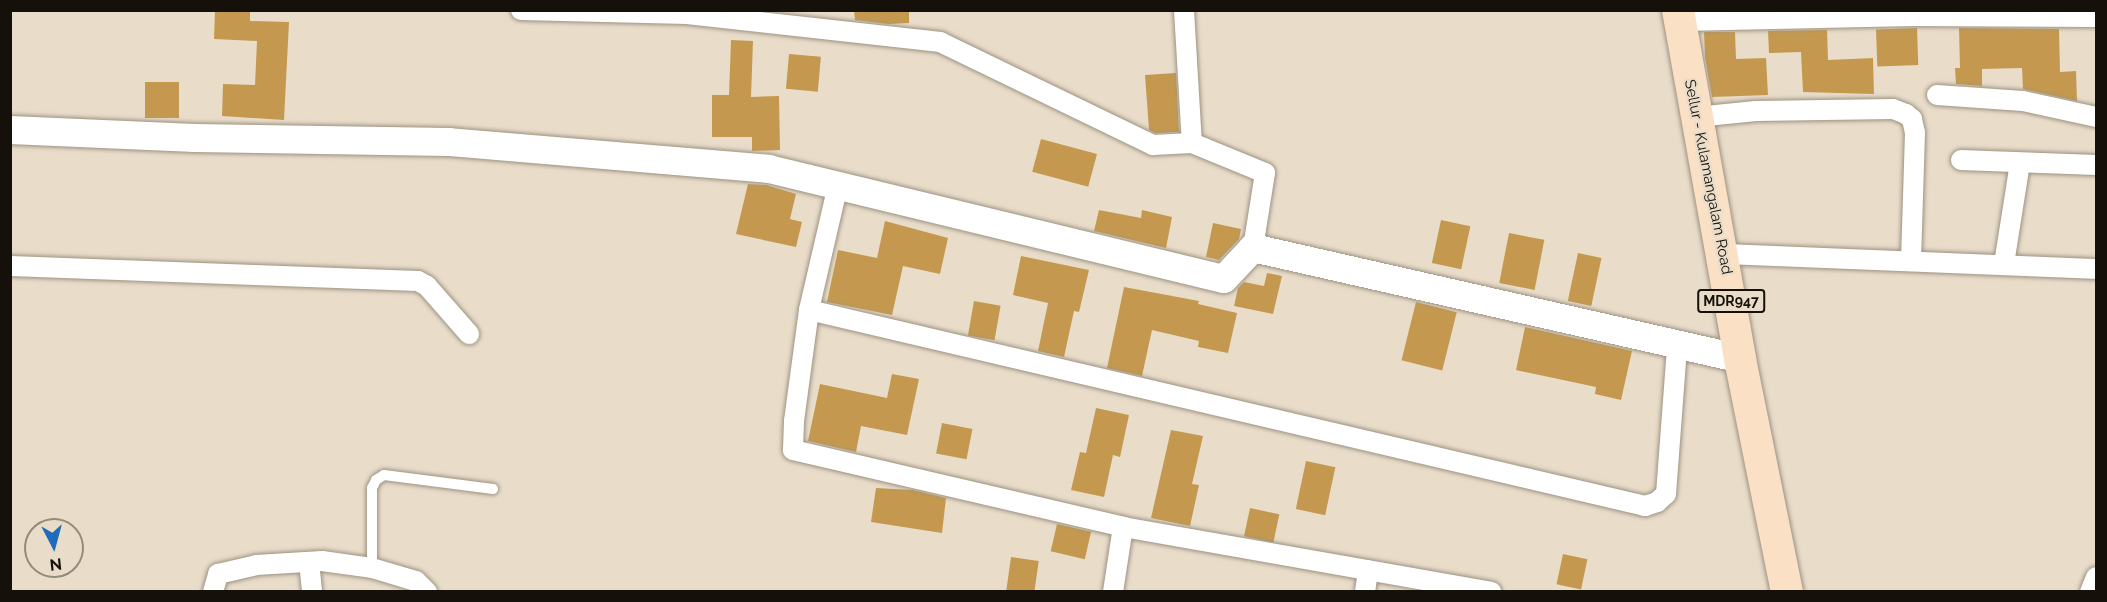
<!DOCTYPE html>
<style>
body{margin:0}
#map{position:relative;width:2107px;height:602px;overflow:hidden;background:#e9ddca;font-family:Raleway,sans-serif}
div>[style]{position:absolute}
[style*='--x']{left:calc(var(--x)*1px);top:calc(var(--y)*1px);width:calc(var(--w)*1px);rotate:calc(var(--a)*1deg)}
.building>*{inset:0;background:#c4994f;transform-origin:0 0}
.roads{filter:drop-shadow(0 0 2px #9d9281) drop-shadow(0 0 2px #9d9281)}
.lane>*{height:10px;margin:-5px;padding:0 5px;transform-origin:5px;border-radius:5px;background:#fff}
.street>*{height:20px;margin:-10px;padding:0 10px;transform-origin:10px;border-radius:10px;background:#fff}
.secondary>*{height:28px;margin:-14px;padding:0 14px;transform-origin:14px;border-radius:14px;background:#fff}
.primary>*{height:32px;margin:-16px;padding:0 16px;transform-origin:16px;border-radius:16px;background:#fae0c4}
span{translate:-50% -50%;white-space:nowrap;text-align:center;line-height:1.15;-webkit-text-stroke:4.5px #e9ddca;paint-order:stroke}
.shield-label span{padding:2px 4px;background:#e9ddca;border:2px solid;border-radius:4px;-webkit-text-stroke-width:0}
.shield-label{font-size:14px;color:#15110a;font-weight:700}
.street-label{font-size:15px;color:#15110a}
.frame{position:absolute;inset:0;border:12px solid #15110a;pointer-events:none}
.north{position:absolute;left:24px;top:518px;width:60px;height:60px;box-sizing:border-box;background:#e9ddca;border:2px solid #948b7d;border-radius:50%;rotate:174deg;font-size:16px;font-weight:700;line-height:24px;text-align:center;color:#15110a}
.north::after{content:'';display:block;margin:auto;width:21px;height:27px;background:#206cbb;clip-path:polygon(50% 0,100% 100%,50% 72%,0 100%)}
</style>
<div id="map">
<div class="building">
<div style="clip-path:polygon(215px 10px,250px 10px,250px 21px,289px 22px,284px 120px,222px 116px,223px 84px,255px 85px,257px 41px,214px 39px)"></div>
<div style="clip-path:polygon(854px 10px,909px 10px,909px 23px,888px 24px,855px 20px)"></div>
<div style="left:1917px;top:28px;width:37px;height:41px;rotate:88deg"></div>
<div style="clip-path:polygon(1959px 28px,2059px 29px,2060px 72px,2076px 71px,2077px 101px,2023px 89px,2022px 68px,1982px 69px,1982px 86px,1956px 84px,1955px 68px,1960px 68px)"></div>
<div style="clip-path:polygon(1827px 30px,1828px 60px,1873px 58px,1874px 94px,1803px 92px,1801px 52px,1769px 53px,1768px 31px)"></div>
<div style="clip-path:polygon(1704px 32px,1735px 32px,1736px 59px,1766px 58px,1768px 95px,1712px 97px,1705px 57px)"></div>
<div style="clip-path:polygon(731px 40px,753px 41px,751px 97px,779px 96px,780px 150px,752px 151px,752px 137px,712px 137px,712px 95px,729px 95px)"></div>
<div style="left:789px;top:54px;width:32px;height:35px;rotate:5deg"></div>
<div style="clip-path:polygon(1176px 73px,1179px 132px,1155px 133px,1149px 130px,1145px 75px)"></div>
<div style="left:179px;top:82px;width:36px;height:34px;rotate:90deg"></div>
<div style="left:1041px;top:139px;width:58px;height:34px;rotate:15deg"></div>
<div style="clip-path:polygon(748px 184px,766px 185px,796px 194px,790px 219px,802px 222px,796px 247px,736px 234px)"></div>
<div style="clip-path:polygon(1099px 210px,1141px 218px,1142px 210px,1172px 217px,1166px 248px,1094px 231px)"></div>
<div style="left:1441px;top:220px;width:30px;height:44px;rotate:12deg"></div>
<div style="clip-path:polygon(885px 221px,948px 238px,940px 274px,903px 266px,892px 315px,827px 302px,838px 250px,877px 258px)"></div>
<div style="clip-path:polygon(1213px 223px,1241px 229px,1239px 239px,1219px 260px,1206px 257px)"></div>
<div style="left:1509px;top:233px;width:36px;height:51px;rotate:11deg"></div>
<div style="left:1578px;top:253px;width:24px;height:49px;rotate:12deg"></div>
<div style="clip-path:polygon(1021px 256px,1089px 270px,1079px 312px,1074px 311px,1064px 357px,1038px 351px,1048px 303px,1013px 295px)"></div>
<div style="clip-path:polygon(1267px 273px,1282px 276px,1273px 314px,1234px 306px,1238px 288px,1244px 282px,1264px 286px)"></div>
<div style="clip-path:polygon(1124px 287px,1199px 301px,1198px 304px,1237px 313px,1228px 353px,1198px 347px,1199px 341px,1152px 330px,1142px 376px,1107px 368px)"></div>
<div style="left:974px;top:301px;width:27px;height:35px;rotate:10deg"></div>
<div style="left:1416px;top:302px;width:42px;height:60px;rotate:14deg"></div>
<div style="clip-path:polygon(1525px 327px,1632px 351px,1621px 400px,1595px 394px,1596px 387px,1516px 370px)"></div>
<div style="clip-path:polygon(892px 374px,919px 379px,907px 435px,861px 426px,856px 452px,808px 441px,820px 384px,887px 398px)"></div>
<div style="clip-path:polygon(1096px 408px,1129px 415px,1120px 457px,1113px 455px,1104px 497px,1071px 490px,1080px 452px,1086px 453px)"></div>
<div style="left:942px;top:423px;width:31px;height:31px;rotate:11deg"></div>
<div style="clip-path:polygon(1171px 430px,1203px 436px,1192px 484px,1199px 485px,1190px 526px,1151px 518px)"></div>
<div style="left:1306px;top:461px;width:30px;height:49px;rotate:12deg"></div>
<div style="clip-path:polygon(876px 488px,913px 490px,946px 498px,942px 533px,871px 522px)"></div>
<div style="left:1250px;top:508px;width:30px;height:29px;rotate:12deg"></div>
<div style="left:1057px;top:524px;width:35px;height:28px;rotate:13deg"></div>
<div style="left:1563px;top:554px;width:25px;height:31px;rotate:12deg"></div>
<div style="left:1011px;top:557px;width:28px;height:34px;rotate:8deg"></div>
</div>
<div class="roads">
<div class="lane">
<div style="--x:372;--y:568;--w:80;--a:-90"></div>
<div style="--x:372;--y:488;--w:9;--a:-63"></div>
<div style="--x:376;--y:480;--w:9;--a:-32"></div>
<div style="--x:384;--y:475;--w:110;--a:7.3"></div>
</div>
<div class="street">
<div style="--x:521;--y:10;--w:166;--a:1.4"></div>
<div style="--x:687;--y:14;--w:255;--a:6.3"></div>
<div style="--x:940;--y:42;--w:237;--a:25.8"></div>
<div style="--x:1153;--y:145;--w:39;--a:-3"></div>
<div style="--x:1184;--y:10;--w:133;--a:86.6"></div>
<div style="--x:1192;--y:143;--w:79;--a:22.3"></div>
<div style="--x:1265;--y:173;--w:76;--a:99.1"></div>
<div style="--x:1680;--y:21;--w:233;--a:-1.2"></div>
<div style="--x:1913;--y:16;--w:183;--a:0.3"></div>
<div style="--x:1937;--y:95;--w:86;--a:4"></div>
<div style="--x:2023;--y:101;--w:75;--a:12.4"></div>
<div style="--x:1696;--y:117;--w:60;--a:-5.7"></div>
<div style="--x:1756;--y:111;--w:137;--a:-0.8"></div>
<div style="--x:1893;--y:109;--w:14;--a:21"></div>
<div style="--x:1906;--y:114;--w:8;--a:40"></div>
<div style="--x:1912;--y:119;--w:14;--a:78"></div>
<div style="--x:1915;--y:133;--w:127;--a:91.8"></div>
<div style="--x:1961;--y:160;--w:135;--a:2.1"></div>
<div style="--x:838;--y:185;--w:128;--a:103.1"></div>
<div style="--x:809;--y:310;--w:112;--a:97.7"></div>
<div style="--x:794;--y:421;--w:29;--a:92"></div>
<div style="--x:793;--y:450;--w:339;--a:13.1"></div>
<div style="--x:1123;--y:527;--w:374;--a:10"></div>
<div style="--x:1723;--y:254;--w:373;--a:2.3"></div>
<div style="--x:2004;--y:264;--w:102;--a:-81"></div>
<div style="--x:10;--y:266;--w:408;--a:2.1"></div>
<div style="--x:418;--y:281;--w:10;--a:29"></div>
<div style="--x:427;--y:286;--w:64;--a:48.8"></div>
<div style="--x:809;--y:310;--w:859;--a:13.19"></div>
<div style="--x:1645;--y:506;--w:13;--a:-18"></div>
<div style="--x:1657;--y:502;--w:12;--a:-42"></div>
<div style="--x:1666;--y:494;--w:148;--a:-85.7"></div>
<div style="--x:309;--y:562;--w:30;--a:84"></div>
<div style="--x:213;--y:592;--w:19;--a:-74"></div>
<div style="--x:218;--y:574;--w:39;--a:-13"></div>
<div style="--x:256;--y:565;--w:66;--a:-3.5"></div>
<div style="--x:322;--y:561;--w:50;--a:8"></div>
<div style="--x:372;--y:568;--w:46;--a:16.5"></div>
<div style="--x:416;--y:581;--w:16;--a:45"></div>
<div style="--x:1113;--y:592;--w:66;--a:-81.3"></div>
<div style="--x:1365;--y:592;--w:22;--a:-82"></div>
<div style="--x:2090;--y:592;--w:16;--a:-68"></div>
</div>
<div class="secondary">
<div style="--x:10;--y:130;--w:185;--a:2.5"></div>
<div style="--x:195;--y:138;--w:254;--a:0.9"></div>
<div style="--x:449;--y:142;--w:321;--a:4.8"></div>
<div style="--x:769;--y:169;--w:468;--a:13.6"></div>
<div style="--x:1224;--y:279;--w:42;--a:-46.9"></div>
<div style="--x:1253;--y:248;--w:499;--a:12.8"></div>
</div>
<div class="primary">
<div style="--x:1678;--y:10;--w:354;--a:79.9"></div>
<div style="--x:1740;--y:359;--w:238;--a:78.6"></div>
</div>
</div>
<div class="shield-label">
<span style="left:1731px;top:301px">MDR947</span>
</div>
<div class="street-label">
<span style="left:1708px;top:177px;rotate:79deg">Sellur - Kulamangalam Road</span>
</div>
<div class="frame"></div>
<div class="north">N</div>
</div>
